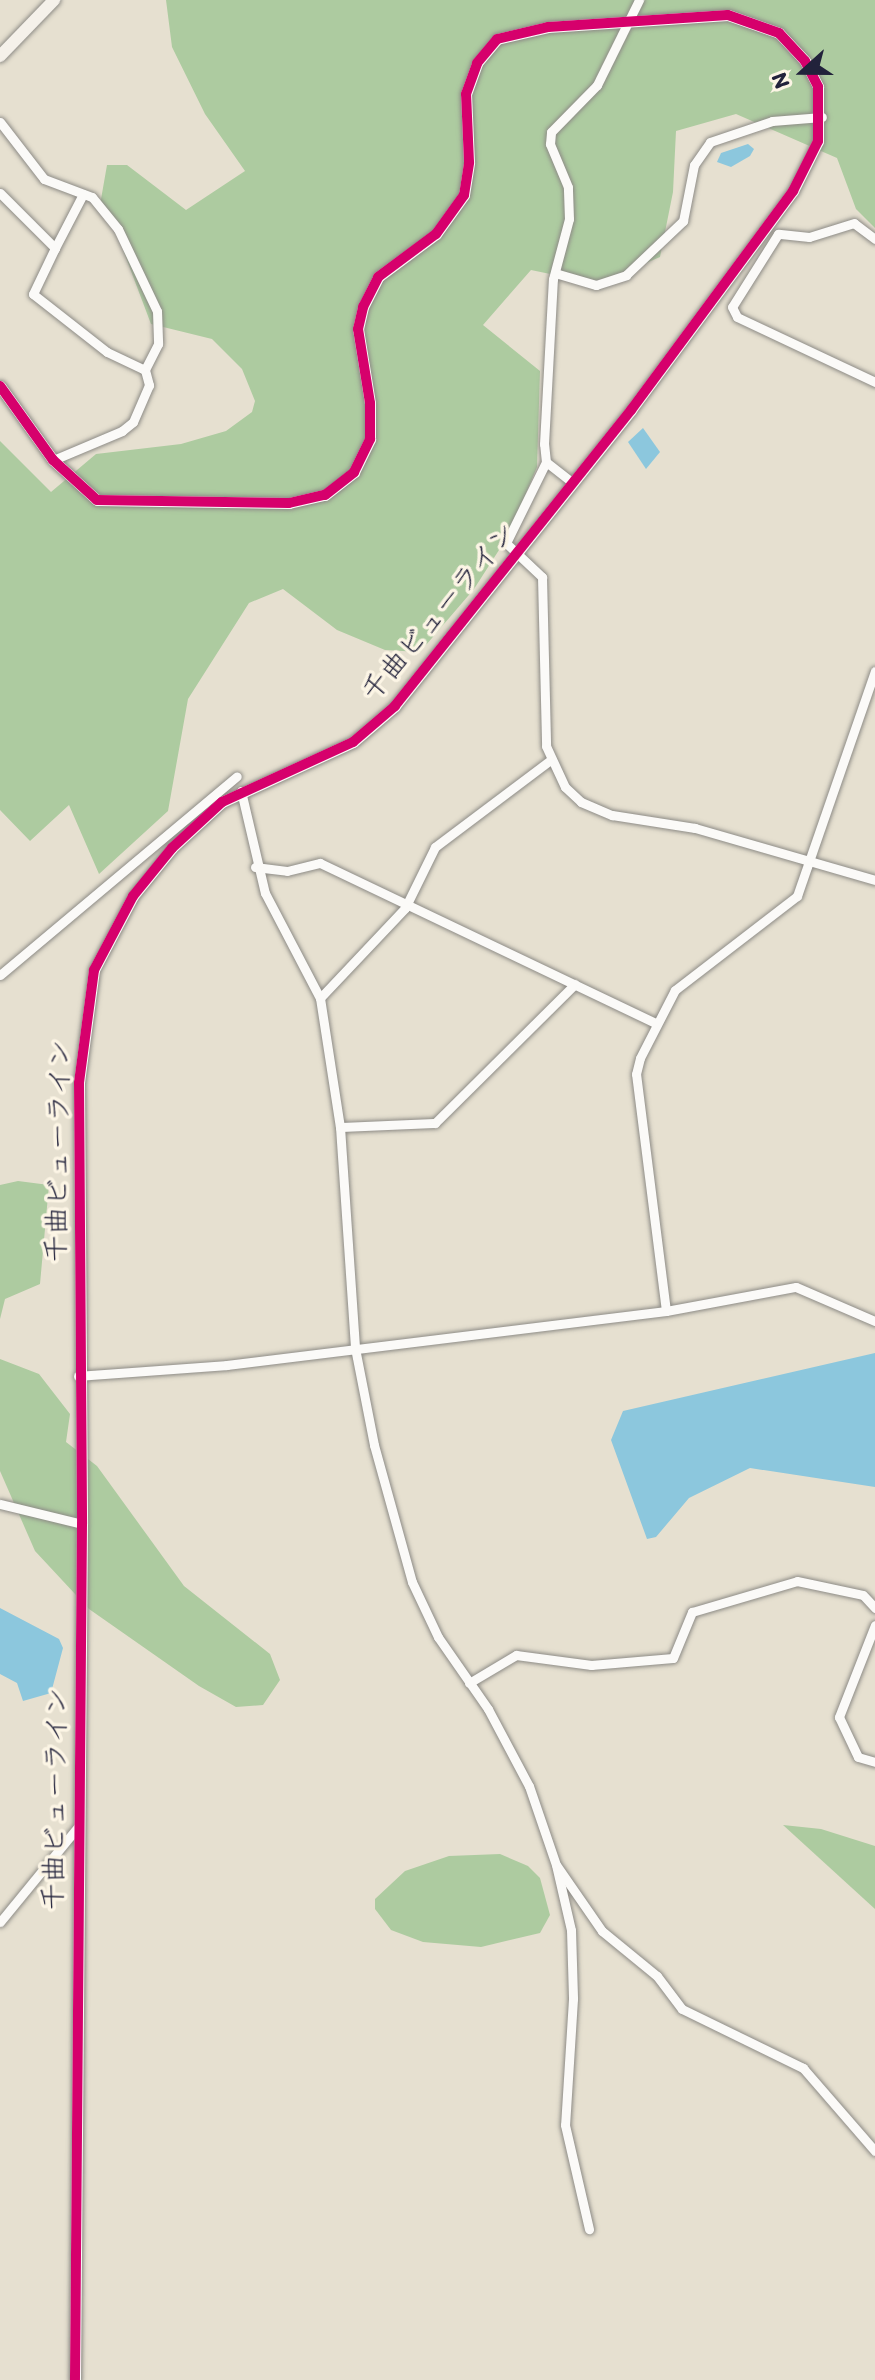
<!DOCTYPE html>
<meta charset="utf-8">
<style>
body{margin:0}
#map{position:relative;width:875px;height:2380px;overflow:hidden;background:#e6e0d0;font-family:Itim,"Klee One",sans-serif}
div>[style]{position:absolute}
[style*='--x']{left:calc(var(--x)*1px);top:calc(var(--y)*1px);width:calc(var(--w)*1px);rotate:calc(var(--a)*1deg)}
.forest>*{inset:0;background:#adcba0}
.water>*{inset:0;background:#8cc7dd}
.roads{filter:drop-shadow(0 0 2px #8d8b86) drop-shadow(0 0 2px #8d8b86)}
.minor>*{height:9px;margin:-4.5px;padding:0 4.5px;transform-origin:4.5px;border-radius:4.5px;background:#fbfaf8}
.tertiary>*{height:11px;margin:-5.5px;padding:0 5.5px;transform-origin:5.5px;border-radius:5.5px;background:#fbfaf8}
.secondary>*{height:12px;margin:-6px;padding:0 6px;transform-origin:6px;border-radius:6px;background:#f5f1ea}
.cycleway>*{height:10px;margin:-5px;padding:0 5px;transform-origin:5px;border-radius:5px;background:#d6006c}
span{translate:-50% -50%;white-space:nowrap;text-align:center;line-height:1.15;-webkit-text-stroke:7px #fcf5e5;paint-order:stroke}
.street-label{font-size:28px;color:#22223b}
.north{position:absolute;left:763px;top:32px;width:80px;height:80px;-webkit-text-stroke:6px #fcf5e5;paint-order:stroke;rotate:249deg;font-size:22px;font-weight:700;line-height:32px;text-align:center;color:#22223b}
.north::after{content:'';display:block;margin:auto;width:28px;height:36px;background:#22223b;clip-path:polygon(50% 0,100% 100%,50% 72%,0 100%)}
</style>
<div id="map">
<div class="forest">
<div style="clip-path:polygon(166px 0,875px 0,875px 228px,856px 209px,837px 158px,736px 114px,676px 131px,673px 192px,660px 257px,598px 284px,531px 270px,483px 325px,540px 371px,537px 467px,508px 536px,474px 589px,420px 652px,385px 650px,337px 630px,283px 589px,249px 603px,188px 699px,168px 811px,99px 874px,69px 805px,30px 841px,0 810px,0 441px,51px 492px,96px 454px,181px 444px,226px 431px,252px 412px,255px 401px,242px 369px,212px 339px,151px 324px,111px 218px,100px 205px,107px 165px,127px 165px,186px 210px,245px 171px,205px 114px,172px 47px)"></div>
<div style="clip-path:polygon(18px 1181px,49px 1185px,40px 1284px,5px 1299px,0 1319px,0 1185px)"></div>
<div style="clip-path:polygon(0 1359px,39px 1374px,70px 1414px,66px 1442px,97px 1466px,184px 1586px,270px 1654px,280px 1680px,263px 1705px,236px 1707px,199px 1686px,89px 1609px,35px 1551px,0 1471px)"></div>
<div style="clip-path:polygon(783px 1825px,821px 1829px,875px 1846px,875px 1909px)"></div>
<div style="clip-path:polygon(500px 1854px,528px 1866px,540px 1878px,550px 1915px,540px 1933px,481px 1947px,423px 1942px,391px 1930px,375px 1909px,375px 1899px,405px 1871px,449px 1856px)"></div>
</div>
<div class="water">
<div style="clip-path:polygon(748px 144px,754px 149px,750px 156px,731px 167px,717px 162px,721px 153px)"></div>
<div style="clip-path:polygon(643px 428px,660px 452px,646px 469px,628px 442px)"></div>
<div style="clip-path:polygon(875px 1353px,875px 1487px,750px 1468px,689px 1498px,656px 1537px,647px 1539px,611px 1440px,623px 1411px)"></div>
<div style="clip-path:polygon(0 1608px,59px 1639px,63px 1648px,51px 1693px,23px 1701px,17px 1683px,0 1674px)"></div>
</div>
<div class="roads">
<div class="minor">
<div style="--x:0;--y:122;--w:72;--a:52.3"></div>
<div style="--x:44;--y:179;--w:51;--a:20.6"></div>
<div style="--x:92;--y:197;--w:41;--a:50.9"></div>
<div style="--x:118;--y:229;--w:91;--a:64.6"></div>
<div style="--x:157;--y:311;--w:33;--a:88"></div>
<div style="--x:158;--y:344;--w:29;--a:117"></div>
<div style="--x:0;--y:193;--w:78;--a:45"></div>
<div style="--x:55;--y:248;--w:51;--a:115.6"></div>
<div style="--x:33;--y:294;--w:94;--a:38.1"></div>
<div style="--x:107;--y:352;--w:42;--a:25.3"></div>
<div style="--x:145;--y:370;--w:16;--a:75"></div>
<div style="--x:149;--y:385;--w:40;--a:113.4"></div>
<div style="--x:133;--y:422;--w:14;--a:141"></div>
<div style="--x:122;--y:431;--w:75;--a:157.2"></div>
<div style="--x:875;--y:239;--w:26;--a:-143"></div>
<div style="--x:854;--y:223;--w:47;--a:162.7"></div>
<div style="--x:809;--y:237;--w:31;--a:-174"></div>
<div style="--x:778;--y:234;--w:86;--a:122.2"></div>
<div style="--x:732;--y:307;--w:11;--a:63"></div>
<div style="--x:737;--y:317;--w:153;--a:25.2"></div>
<div style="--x:54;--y:250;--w:63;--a:-62.6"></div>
<div style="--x:555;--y:273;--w:43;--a:16.3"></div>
<div style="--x:596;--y:285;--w:32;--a:-18"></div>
<div style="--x:626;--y:275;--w:79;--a:-43.5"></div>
<div style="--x:683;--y:221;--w:57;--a:-78.9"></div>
<div style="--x:694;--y:165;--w:28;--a:-55"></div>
<div style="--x:710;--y:142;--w:65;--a:-18.7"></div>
<div style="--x:772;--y:121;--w:50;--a:-4.6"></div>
<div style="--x:546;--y:462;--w:90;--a:116.3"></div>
<div style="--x:506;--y:543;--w:50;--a:43.4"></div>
<div style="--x:542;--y:577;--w:169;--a:88.6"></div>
<div style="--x:546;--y:746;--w:45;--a:65.1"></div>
<div style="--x:565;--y:787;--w:22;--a:43"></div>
<div style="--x:581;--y:802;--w:34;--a:23"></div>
<div style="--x:612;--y:815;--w:84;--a:8.9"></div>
<div style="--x:695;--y:828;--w:187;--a:16.1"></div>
<div style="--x:573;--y:483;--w:34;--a:-142"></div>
<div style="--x:546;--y:462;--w:18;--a:-96"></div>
<div style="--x:544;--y:444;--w:165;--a:-86.9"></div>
<div style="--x:553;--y:279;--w:62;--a:-75.1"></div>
<div style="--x:569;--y:219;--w:32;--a:-92"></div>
<div style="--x:568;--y:187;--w:47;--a:-112.7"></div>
<div style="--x:550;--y:144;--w:12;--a:-85"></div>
<div style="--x:551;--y:132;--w:66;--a:-45.6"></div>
<div style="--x:597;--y:85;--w:95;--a:-63.7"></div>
<div style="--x:241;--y:791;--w:105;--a:76.8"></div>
<div style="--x:265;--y:893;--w:119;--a:62.4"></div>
<div style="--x:320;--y:998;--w:131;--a:81.2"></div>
<div style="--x:340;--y:1127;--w:222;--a:86.1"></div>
<div style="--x:355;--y:1348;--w:99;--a:78.9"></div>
<div style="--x:374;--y:1445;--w:142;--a:74.5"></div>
<div style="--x:412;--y:1582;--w:61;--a:64.7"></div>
<div style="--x:438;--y:1637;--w:88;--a:55.2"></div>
<div style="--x:488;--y:1709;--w:87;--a:62"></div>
<div style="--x:529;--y:1786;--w:83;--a:71.1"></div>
<div style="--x:556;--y:1865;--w:67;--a:77"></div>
<div style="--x:571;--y:1930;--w:69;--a:88.3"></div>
<div style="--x:573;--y:1999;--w:126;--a:93.6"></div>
<div style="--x:565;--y:2125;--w:107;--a:77"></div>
<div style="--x:255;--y:867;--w:32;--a:7"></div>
<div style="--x:287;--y:871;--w:34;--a:-14"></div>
<div style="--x:320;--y:863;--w:373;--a:25.5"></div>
<div style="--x:0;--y:975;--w:309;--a:-40"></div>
<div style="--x:320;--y:998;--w:124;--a:-46.6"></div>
<div style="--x:405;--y:908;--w:68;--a:-63.8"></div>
<div style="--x:435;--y:847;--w:143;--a:-37"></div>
<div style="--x:340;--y:1127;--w:95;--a:-2.4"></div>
<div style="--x:435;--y:1123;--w:197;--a:-44.8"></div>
<div style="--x:666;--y:1311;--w:239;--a:-97.2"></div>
<div style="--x:636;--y:1074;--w:16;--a:-76"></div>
<div style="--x:640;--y:1058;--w:76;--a:-62.8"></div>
<div style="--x:675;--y:990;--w:154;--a:-37.6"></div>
<div style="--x:797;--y:896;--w:238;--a:-70.9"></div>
<div style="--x:78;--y:1376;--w:149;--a:-4.2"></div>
<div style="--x:227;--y:1365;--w:442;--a:-7"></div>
<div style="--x:666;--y:1311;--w:132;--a:-10.5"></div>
<div style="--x:796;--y:1287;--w:86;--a:23.3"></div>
<div style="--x:0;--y:1504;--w:84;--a:13.7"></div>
<div style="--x:875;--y:1625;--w:99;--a:111.4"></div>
<div style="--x:839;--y:1717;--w:44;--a:64.6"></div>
<div style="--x:858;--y:1757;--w:18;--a:16"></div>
<div style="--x:469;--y:1683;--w:55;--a:-30.8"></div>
<div style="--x:516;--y:1655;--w:76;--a:7.6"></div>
<div style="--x:591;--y:1665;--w:82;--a:-4.9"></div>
<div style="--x:673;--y:1658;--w:50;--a:-67.6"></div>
<div style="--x:692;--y:1612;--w:109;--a:-16.4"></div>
<div style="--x:797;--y:1581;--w:67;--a:12"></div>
<div style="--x:863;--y:1595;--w:18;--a:47"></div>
<div style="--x:557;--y:1866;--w:79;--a:55.3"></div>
<div style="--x:602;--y:1931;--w:71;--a:39.3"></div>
<div style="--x:657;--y:1976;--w:41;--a:52.9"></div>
<div style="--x:682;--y:2009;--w:135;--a:26"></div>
<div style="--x:803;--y:2068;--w:110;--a:49.1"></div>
<div style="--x:0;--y:1922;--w:122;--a:-50.7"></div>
</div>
<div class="tertiary">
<div style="--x:0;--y:386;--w:91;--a:54.4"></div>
<div style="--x:53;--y:460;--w:59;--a:42.3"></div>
<div style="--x:97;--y:500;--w:192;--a:0.9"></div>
<div style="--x:289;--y:503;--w:37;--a:-13"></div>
<div style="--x:325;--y:495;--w:37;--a:-38"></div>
<div style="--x:354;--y:472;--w:37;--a:-64"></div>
<div style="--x:370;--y:439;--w:36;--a:-90"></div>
<div style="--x:370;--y:403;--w:75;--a:-99.2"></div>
<div style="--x:358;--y:329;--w:23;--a:-77"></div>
<div style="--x:363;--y:307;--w:34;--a:-63"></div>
<div style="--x:378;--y:277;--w:72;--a:-36.6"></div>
<div style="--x:436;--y:234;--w:48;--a:-54.3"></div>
<div style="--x:464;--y:195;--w:33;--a:-81"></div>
<div style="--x:469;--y:162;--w:68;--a:-92.5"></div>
<div style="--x:466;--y:94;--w:33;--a:-70"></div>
<div style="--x:477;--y:63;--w:31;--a:-50"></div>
<div style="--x:497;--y:39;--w:52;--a:-13.2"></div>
<div style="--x:548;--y:27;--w:180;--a:-3.8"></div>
<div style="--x:728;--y:15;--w:54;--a:19.4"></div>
<div style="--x:779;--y:33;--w:38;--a:47"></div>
<div style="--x:805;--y:61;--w:29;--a:63"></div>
<div style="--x:818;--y:87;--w:54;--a:90"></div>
<div style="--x:818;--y:141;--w:56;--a:116.6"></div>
<div style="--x:793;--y:191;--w:272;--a:126.5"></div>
<div style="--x:631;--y:410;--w:379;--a:128.6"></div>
<div style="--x:395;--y:706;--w:55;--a:139.4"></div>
<div style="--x:353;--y:742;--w:144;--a:155.4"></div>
<div style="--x:222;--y:802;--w:68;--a:137.4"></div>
<div style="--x:172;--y:848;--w:62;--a:129.1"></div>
<div style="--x:133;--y:896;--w:84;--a:117.8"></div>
<div style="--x:94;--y:970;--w:114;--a:97.6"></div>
<div style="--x:79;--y:1083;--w:441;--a:89.6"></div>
<div style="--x:82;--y:1524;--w:856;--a:90.47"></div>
</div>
<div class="secondary">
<div style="--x:0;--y:56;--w:78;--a:-46"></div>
</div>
</div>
<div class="cycleway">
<div style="--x:0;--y:386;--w:91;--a:54.4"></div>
<div style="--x:53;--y:460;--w:59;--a:42.3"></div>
<div style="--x:97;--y:500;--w:192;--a:0.9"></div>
<div style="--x:289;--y:503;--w:37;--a:-13"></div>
<div style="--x:325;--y:495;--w:37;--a:-38"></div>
<div style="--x:354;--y:472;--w:37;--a:-64"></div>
<div style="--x:370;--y:439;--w:36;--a:-90"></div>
<div style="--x:370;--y:403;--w:75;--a:-99.2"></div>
<div style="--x:358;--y:329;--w:23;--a:-77"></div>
<div style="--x:363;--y:307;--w:34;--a:-63"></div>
<div style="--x:378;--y:277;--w:72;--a:-36.6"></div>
<div style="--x:436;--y:234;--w:48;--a:-54.3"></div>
<div style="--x:464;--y:195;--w:33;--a:-81"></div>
<div style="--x:469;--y:162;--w:68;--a:-92.5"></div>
<div style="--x:466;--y:94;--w:33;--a:-70"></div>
<div style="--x:477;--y:63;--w:31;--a:-50"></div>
<div style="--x:497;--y:39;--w:52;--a:-13.2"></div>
<div style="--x:548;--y:27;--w:180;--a:-3.8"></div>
<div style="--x:728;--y:15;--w:54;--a:19.4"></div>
<div style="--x:779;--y:33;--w:38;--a:47"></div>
<div style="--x:805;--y:61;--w:29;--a:63"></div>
<div style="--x:818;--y:87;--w:54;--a:90"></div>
<div style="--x:818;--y:141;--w:56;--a:116.6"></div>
<div style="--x:793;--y:191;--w:272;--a:126.5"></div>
<div style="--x:631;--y:410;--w:379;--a:128.6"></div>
<div style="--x:395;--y:706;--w:55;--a:139.4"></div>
<div style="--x:353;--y:742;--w:144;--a:155.4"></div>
<div style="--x:222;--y:802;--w:68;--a:137.4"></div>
<div style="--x:172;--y:848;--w:62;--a:129.1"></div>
<div style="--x:133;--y:896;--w:84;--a:117.8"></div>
<div style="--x:94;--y:970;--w:114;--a:97.6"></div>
<div style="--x:79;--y:1083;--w:441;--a:89.6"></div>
<div style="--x:82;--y:1524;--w:856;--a:90.47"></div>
</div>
<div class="street-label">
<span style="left:438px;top:611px;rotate:-50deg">千曲ビューライン</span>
<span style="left:57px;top:1151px;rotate:-89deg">千曲ビューライン</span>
<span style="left:54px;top:1799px;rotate:-89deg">千曲ビューライン</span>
</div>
<div class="north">N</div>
</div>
